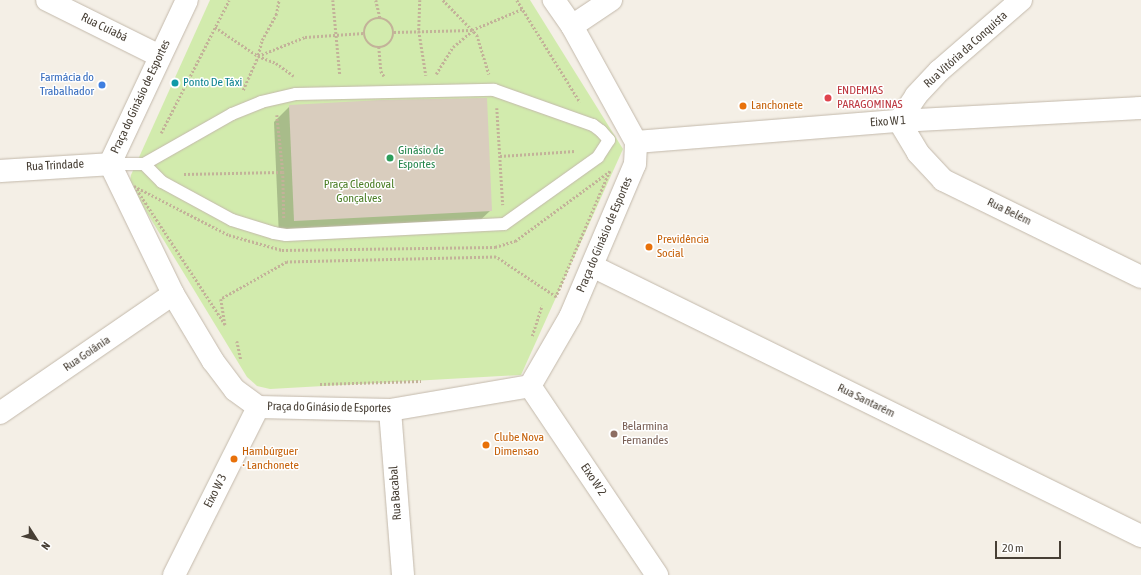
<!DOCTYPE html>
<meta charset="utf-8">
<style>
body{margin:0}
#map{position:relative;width:1141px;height:575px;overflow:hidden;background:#f4efe6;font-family:"Asap Condensed",sans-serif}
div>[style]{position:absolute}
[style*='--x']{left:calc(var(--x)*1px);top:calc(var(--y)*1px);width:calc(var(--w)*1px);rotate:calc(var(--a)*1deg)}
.green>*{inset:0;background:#d2ebad}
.shadow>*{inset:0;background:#0003}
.building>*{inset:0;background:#d9cdbe}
.path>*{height:2.5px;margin-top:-1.25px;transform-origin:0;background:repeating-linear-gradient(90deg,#c3b299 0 2px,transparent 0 4px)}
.path>.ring{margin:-1.25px;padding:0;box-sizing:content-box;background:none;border:2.5px solid #c3b299;border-radius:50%}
.roads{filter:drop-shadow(0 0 1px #c3b9ab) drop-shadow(0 0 1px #c3b9ab)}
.lane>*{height:12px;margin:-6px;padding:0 6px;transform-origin:6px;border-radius:6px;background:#fff}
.street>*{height:22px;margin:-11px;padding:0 11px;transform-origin:11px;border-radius:11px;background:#fff}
.dots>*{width:11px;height:11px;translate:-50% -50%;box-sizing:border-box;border:2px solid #fff;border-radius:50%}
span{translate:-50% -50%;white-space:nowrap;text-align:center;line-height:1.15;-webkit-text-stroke:3px #fff;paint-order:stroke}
.street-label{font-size:12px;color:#473f35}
.shop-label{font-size:12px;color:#366cbe}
.right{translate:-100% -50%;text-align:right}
.culture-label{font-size:12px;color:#0d838f}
.left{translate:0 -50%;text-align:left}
.health-label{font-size:12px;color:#be3a42}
.food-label{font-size:12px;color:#c56008}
.leisure-label{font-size:12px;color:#27864d}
.park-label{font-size:12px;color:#4b7d25}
.education-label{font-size:12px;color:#785e54}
.north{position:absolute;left:16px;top:519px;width:40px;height:40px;-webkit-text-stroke:3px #fff;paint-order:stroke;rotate:126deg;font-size:11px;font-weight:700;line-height:16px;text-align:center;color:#473f35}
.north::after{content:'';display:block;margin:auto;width:14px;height:18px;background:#473f35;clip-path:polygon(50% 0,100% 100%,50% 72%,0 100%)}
.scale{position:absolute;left:995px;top:541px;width:66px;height:18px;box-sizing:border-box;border:2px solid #473f35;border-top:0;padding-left:5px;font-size:12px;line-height:14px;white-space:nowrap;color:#473f35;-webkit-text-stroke:3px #fff;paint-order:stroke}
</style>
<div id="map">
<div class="green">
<div style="clip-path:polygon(210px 0,530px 0,623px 149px,521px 375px,270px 389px,257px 386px,247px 377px,135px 193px,130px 181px,131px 175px)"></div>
</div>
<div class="shadow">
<div style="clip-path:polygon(290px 106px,491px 210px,474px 226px,279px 237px,274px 122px)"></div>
</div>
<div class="building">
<div style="clip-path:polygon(487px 98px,492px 211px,294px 221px,289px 105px,381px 100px)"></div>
</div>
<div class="path">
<div style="--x:333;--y:0;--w:76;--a:84.7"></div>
<div style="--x:376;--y:0;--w:18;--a:77"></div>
<div style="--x:420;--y:0;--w:31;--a:92"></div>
<div style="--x:419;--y:31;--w:45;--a:81"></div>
<div style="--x:443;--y:0;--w:49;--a:45.8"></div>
<div style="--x:477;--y:35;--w:41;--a:72.9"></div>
<div style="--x:517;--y:0;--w:120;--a:58.3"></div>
<div class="ring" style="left:364px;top:18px;width:27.5px;height:27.5px"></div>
<div style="--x:215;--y:27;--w:52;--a:34"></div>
<div style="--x:258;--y:56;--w:19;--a:21"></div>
<div style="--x:276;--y:63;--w:22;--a:36"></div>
<div style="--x:394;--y:32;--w:78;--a:-1.5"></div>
<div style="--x:472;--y:30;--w:54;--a:-22.8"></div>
<div style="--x:379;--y:47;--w:24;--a:85"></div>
<div style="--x:381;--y:71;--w:6;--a:59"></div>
<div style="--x:258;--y:55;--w:16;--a:-75"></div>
<div style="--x:262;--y:40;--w:29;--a:-61"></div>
<div style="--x:276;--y:15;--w:15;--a:-79"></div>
<div style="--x:436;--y:74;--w:32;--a:-58"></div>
<div style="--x:453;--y:47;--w:25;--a:-40"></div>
<div style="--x:243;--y:90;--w:37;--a:-66"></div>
<div style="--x:258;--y:56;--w:51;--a:-22"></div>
<div style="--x:305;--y:37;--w:59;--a:-3.9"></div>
<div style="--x:497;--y:108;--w:97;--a:86.5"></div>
<div style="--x:277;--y:115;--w:57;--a:84"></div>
<div style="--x:283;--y:172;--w:46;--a:88.8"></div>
<div style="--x:161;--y:133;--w:149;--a:-62.9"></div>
<div style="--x:500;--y:156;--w:75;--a:-3.8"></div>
<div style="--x:610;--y:171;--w:137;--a:113.2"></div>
<div style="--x:556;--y:297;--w:72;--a:-146.3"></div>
<div style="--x:496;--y:257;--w:209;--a:178.6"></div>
<div style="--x:287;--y:262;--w:76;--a:150.7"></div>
<div style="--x:221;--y:299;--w:26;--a:81"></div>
<div style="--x:225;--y:325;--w:166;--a:-123.2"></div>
<div style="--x:134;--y:186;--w:107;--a:27.3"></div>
<div style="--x:229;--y:235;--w:55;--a:15.8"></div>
<div style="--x:282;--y:250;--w:213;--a:-0.8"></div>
<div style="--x:495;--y:247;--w:21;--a:-17"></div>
<div style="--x:515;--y:241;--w:118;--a:-36.4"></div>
<div style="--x:184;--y:174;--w:99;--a:-1.2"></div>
<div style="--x:532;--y:336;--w:32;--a:-72"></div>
<div style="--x:237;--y:341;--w:19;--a:78"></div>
<div style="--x:320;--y:384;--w:101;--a:-1.7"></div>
</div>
<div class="roads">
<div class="lane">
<div style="--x:110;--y:164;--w:34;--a:0"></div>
<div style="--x:144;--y:164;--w:101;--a:-29.6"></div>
<div style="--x:232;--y:114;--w:31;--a:-22"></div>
<div style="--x:261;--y:102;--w:36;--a:-13"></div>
<div style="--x:296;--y:94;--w:198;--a:-1.2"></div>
<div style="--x:494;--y:90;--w:105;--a:19.5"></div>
<div style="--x:593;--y:125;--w:10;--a:37"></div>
<div style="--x:601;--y:131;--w:12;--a:48"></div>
<div style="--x:609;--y:140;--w:20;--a:123"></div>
<div style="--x:598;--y:157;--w:115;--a:144.5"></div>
<div style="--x:504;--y:224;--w:218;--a:177.1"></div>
<div style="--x:286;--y:235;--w:12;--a:-171"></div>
<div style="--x:274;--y:233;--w:44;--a:-162.8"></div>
<div style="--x:232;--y:220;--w:80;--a:-151.5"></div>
<div style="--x:162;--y:182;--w:25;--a:-135"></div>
</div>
<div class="street">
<div style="--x:47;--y:0;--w:126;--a:26.4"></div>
<div style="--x:187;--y:0;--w:181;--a:115.2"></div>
<div style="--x:110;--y:164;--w:144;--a:64.1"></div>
<div style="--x:173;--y:294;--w:78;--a:59.2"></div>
<div style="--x:213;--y:361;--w:36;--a:53"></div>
<div style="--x:235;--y:390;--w:29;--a:36"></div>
<div style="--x:258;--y:407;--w:132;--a:1.3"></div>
<div style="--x:390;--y:410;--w:142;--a:-9.7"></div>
<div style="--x:530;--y:386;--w:80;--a:-59.9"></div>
<div style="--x:570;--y:317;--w:166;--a:-67"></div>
<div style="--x:635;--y:164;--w:22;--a:-87"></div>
<div style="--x:636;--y:142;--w:132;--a:-118.9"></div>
<div style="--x:572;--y:26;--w:32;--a:-125"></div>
<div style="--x:1021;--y:0;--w:108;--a:139.1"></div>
<div style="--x:939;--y:71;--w:34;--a:133"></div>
<div style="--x:916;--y:96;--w:30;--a:124"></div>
<div style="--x:899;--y:121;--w:37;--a:59"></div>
<div style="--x:918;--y:153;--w:37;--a:47"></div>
<div style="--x:943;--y:180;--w:220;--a:26.1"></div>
<div style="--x:572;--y:26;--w:47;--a:-33.7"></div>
<div style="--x:636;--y:142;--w:264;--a:-4.6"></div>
<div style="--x:899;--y:121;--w:242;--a:-3.1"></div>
<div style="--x:0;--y:171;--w:110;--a:-3.6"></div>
<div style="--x:592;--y:266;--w:612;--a:26.19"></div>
<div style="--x:530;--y:386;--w:228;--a:56.1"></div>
<div style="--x:390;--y:410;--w:166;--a:85.5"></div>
<div style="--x:0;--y:413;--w:210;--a:-34.5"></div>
<div style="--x:174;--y:575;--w:188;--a:-63.4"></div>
</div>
</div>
<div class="dots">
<div style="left:175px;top:83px;background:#0f9aa8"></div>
<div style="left:102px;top:85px;background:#3f7fe0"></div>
<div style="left:828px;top:98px;background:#e0444e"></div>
<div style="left:743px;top:106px;background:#e8710a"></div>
<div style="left:390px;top:158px;background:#2e9e5b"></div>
<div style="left:649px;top:247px;background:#e8710a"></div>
<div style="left:614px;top:434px;background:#8d6e63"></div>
<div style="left:486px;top:445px;background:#e8710a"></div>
<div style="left:234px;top:459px;background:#e8710a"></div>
</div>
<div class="street-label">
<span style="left:104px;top:28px;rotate:26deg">Rua Cuiabá</span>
<span style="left:966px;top:50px;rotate:-42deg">Rua Vitória da Conquista</span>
<span style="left:141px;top:97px;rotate:-65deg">Praça do Ginásio de Esportes</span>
<span style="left:888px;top:122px;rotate:-4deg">Eixo W 1</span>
<span style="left:55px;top:166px;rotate:-3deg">Rua Trindade</span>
<span style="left:1009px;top:212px;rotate:26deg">Rua Belém</span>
<span style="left:605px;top:235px;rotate:-67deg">Praça do Ginásio de Esportes</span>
<span style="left:87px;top:354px;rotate:-34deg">Rua Goiânia</span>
<span style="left:866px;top:401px;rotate:26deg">Rua Santarém</span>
<span style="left:329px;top:408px;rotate:1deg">Praça do Ginásio de Esportes</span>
<span style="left:593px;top:480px;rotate:56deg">Eixo W 2</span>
<span style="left:216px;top:491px;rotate:-63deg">Eixo W 3</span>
<span style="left:396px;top:493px;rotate:-94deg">Rua Bacabal</span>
</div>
<div class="shop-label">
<span class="right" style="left:94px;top:85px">Farmácia do<br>Trabalhador</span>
</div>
<div class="culture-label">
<span class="left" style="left:183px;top:83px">Ponto De Táxi</span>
</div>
<div class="health-label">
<span class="left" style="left:837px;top:98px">ENDEMIAS<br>PARAGOMINAS</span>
</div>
<div class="food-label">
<span class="left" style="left:751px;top:106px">Lanchonete</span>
<span class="left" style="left:657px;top:247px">Previdência<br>Social</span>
<span class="left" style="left:494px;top:445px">Clube Nova<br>Dimensao</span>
<span class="left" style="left:242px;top:459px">Hambúrguer<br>• Lanchonete</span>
</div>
<div class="leisure-label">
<span class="left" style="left:398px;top:158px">Ginásio de<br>Esportes</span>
</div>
<div class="park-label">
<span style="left:359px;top:192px">Praça Cleodoval<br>Gonçalves</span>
</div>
<div class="education-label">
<span class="left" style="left:622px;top:434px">Belarmina<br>Fernandes</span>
</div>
<div class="north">N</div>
<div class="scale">20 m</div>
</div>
